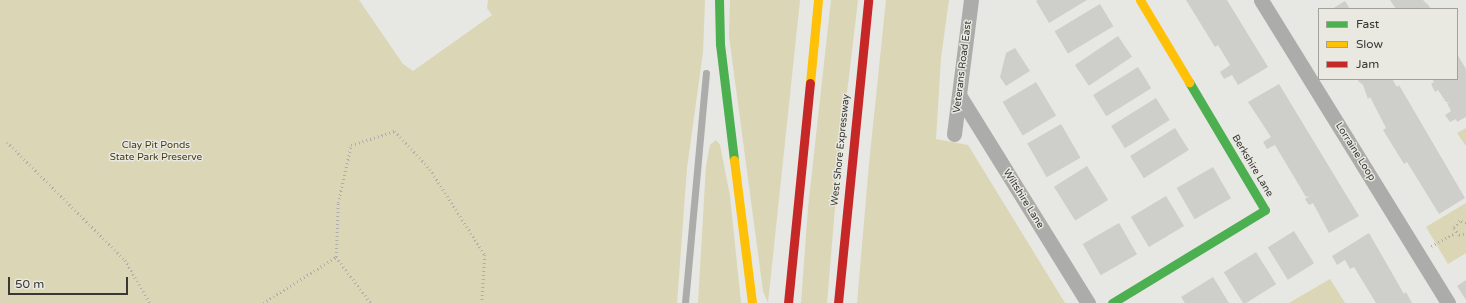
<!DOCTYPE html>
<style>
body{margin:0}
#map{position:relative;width:1466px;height:303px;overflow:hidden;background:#e7e7e3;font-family:"Varela Round",sans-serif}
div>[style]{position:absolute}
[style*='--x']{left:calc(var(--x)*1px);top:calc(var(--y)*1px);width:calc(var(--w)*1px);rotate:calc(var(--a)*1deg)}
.green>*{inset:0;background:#dbd6b5}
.building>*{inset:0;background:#cececb;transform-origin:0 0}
.path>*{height:2.5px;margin-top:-1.25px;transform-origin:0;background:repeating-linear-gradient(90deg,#aeaeac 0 1px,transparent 0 4px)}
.lane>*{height:7px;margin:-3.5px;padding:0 3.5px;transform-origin:3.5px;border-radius:3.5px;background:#acacab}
.street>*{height:15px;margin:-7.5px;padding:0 7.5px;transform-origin:7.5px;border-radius:7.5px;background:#acacab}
.fast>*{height:9px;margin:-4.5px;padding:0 4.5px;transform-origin:4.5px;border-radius:4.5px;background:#4caf50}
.slow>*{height:9px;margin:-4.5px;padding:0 4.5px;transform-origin:4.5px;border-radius:4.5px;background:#ffc107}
.jam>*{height:9px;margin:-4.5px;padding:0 4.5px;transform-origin:4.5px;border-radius:4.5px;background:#c62828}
span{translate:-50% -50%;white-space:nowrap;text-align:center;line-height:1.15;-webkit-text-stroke:3px #e9e8e1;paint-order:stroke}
.street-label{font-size:10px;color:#383835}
.park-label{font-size:10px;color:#443e18}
.legend{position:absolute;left:1318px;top:8px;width:140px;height:72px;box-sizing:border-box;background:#e9e8e1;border:1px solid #a2a29c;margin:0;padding:5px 7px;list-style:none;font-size:12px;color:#383835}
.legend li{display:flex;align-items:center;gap:8px;height:20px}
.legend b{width:20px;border:1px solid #a2a29c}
.scale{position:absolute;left:8px;top:277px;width:120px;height:18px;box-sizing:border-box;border:2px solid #383835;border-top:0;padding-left:5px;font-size:12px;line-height:14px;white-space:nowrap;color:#383835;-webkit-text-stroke:3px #e9e8e1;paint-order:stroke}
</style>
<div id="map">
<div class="green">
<div style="clip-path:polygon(0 0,359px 0,403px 64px,413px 71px,492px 15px,487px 8px,488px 0,705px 0,703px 52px,687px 168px,677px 303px,0 303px)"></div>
<div style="clip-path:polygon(730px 0,800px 0,768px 303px,763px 291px,729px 36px)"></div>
<div style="clip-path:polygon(831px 0,858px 0,839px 160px,827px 303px,801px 303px,808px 208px)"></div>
<div style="clip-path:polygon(886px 0,949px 0,941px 58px,936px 139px,968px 145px,1065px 303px,857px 303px,869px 164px)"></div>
<div style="clip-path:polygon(1466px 128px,1466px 146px,1457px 133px)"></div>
<div style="clip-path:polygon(716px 140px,720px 145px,730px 196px,741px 303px,698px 303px,706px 166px,710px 145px)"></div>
<div style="clip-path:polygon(1466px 203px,1466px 253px,1448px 264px,1426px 227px)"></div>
<div style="clip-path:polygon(1330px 279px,1345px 303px,1289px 303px)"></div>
</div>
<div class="building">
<div style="clip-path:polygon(1038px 0,1087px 0,1049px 23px,1036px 1px)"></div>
<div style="clip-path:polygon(1186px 0,1227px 0,1268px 67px,1238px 85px,1232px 75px,1224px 79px,1220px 72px,1230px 65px,1218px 45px,1215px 47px)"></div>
<div style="clip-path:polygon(1390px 0,1423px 0,1430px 7px,1428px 9px,1396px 9px)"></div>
<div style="clip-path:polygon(1345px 1px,1350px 9px,1332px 9px)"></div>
<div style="left:1100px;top:4px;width:26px;height:53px;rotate:59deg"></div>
<div style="left:1118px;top:36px;width:25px;height:52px;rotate:56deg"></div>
<div style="clip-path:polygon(1015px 48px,1030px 71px,1006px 86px,1000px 77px,1006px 53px)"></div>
<div style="clip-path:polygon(1457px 54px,1466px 69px,1466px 117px,1457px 122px,1456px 119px,1450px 122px,1445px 115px,1451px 111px,1447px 103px,1450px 102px,1446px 102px,1438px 90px,1435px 92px,1431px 84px,1434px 82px,1432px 79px,1457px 79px)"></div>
<div style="left:1138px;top:67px;width:25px;height:53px;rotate:58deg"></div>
<div style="clip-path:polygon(1359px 79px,1392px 79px,1397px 87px,1399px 85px,1465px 198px,1439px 214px,1407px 162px,1404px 164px,1383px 130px,1386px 128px,1370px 97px,1368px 99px,1363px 85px,1358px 81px)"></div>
<div style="left:1036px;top:82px;width:39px;height:39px;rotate:59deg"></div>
<div style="clip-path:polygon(1279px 84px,1359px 216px,1329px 233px,1313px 203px,1309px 205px,1305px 199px,1310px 196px,1306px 197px,1275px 145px,1267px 149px,1263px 142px,1271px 137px,1248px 102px)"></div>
<div style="left:1156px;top:98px;width:26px;height:53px;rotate:58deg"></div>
<div style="left:1061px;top:124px;width:39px;height:39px;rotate:60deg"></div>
<div style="left:1175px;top:128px;width:26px;height:53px;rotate:58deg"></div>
<div style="left:1087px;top:166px;width:40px;height:39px;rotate:58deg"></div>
<div style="left:1213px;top:167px;width:36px;height:42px;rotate:60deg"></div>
<div style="left:1166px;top:196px;width:35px;height:41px;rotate:59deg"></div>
<div style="left:1119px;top:223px;width:36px;height:42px;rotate:60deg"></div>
<div style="left:1294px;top:231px;width:38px;height:31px;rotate:58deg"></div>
<div style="clip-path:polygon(1369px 233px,1404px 294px,1406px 292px,1412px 303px,1376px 303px,1354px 267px,1350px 269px,1345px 260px,1337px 265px,1332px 256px)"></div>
<div style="left:1256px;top:252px;width:38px;height:38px;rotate:58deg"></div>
<div style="clip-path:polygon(1213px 277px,1229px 303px,1185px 303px,1181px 297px)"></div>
<div style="clip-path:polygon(1466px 280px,1466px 300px,1457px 286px)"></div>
</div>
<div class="path">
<div style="--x:7;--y:142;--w:167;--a:45"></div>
<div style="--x:125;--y:260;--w:50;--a:59.8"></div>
<div style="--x:1466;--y:223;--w:6;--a:-162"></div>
<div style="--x:1460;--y:221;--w:9;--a:131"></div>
<div style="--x:1454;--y:228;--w:9;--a:54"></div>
<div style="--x:1459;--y:235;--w:7;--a:-16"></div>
<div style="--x:1431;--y:246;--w:27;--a:-28"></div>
<div style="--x:336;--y:257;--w:58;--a:52.7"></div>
<div style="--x:263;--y:303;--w:86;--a:-32.2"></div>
<div style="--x:336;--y:257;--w:54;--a:-87.9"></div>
<div style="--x:338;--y:203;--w:59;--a:-77.4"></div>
<div style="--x:351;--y:145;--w:46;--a:-17.7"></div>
<div style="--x:395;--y:131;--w:52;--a:47.4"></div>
<div style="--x:430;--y:169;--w:102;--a:57.4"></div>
<div style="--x:485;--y:255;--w:48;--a:93.6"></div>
</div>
<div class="lane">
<div style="--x:685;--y:303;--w:231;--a:-84.8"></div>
</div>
<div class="street">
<div style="--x:1261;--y:0;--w:356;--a:58.3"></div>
<div style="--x:959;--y:95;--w:245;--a:58.2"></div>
<div style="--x:954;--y:134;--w:135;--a:-82.8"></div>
</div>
<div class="fast">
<div style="--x:719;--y:0;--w:44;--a:88.7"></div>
<div style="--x:720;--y:44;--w:117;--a:83.1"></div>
<div style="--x:1112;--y:303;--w:179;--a:-31.3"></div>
<div style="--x:1265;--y:210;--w:149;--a:-120.7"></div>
</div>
<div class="slow">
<div style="--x:1140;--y:0;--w:96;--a:59.1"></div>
<div style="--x:810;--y:83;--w:83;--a:-84.5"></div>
<div style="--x:734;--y:160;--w:144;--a:82.8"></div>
</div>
<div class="jam">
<div style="--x:788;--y:303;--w:221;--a:-84.3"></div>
<div style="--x:838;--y:303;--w:304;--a:-84.3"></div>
</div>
<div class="street-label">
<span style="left:963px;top:67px;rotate:-83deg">Veterans Road East</span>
<span style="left:841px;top:150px;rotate:-84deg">West Shore Expressway</span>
<span style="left:1355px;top:152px;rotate:58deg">Lorraine Loop</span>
<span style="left:1252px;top:166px;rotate:59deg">Berkshire Lane</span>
<span style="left:1023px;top:199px;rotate:58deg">Wiltshire Lane</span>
</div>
<div class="park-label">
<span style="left:156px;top:151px">Clay Pit Ponds<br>State Park Preserve</span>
</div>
<ul class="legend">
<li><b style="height:5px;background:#4caf50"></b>Fast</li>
<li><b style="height:5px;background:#ffc107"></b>Slow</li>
<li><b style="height:5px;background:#c62828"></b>Jam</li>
</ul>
<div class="scale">50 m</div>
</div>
